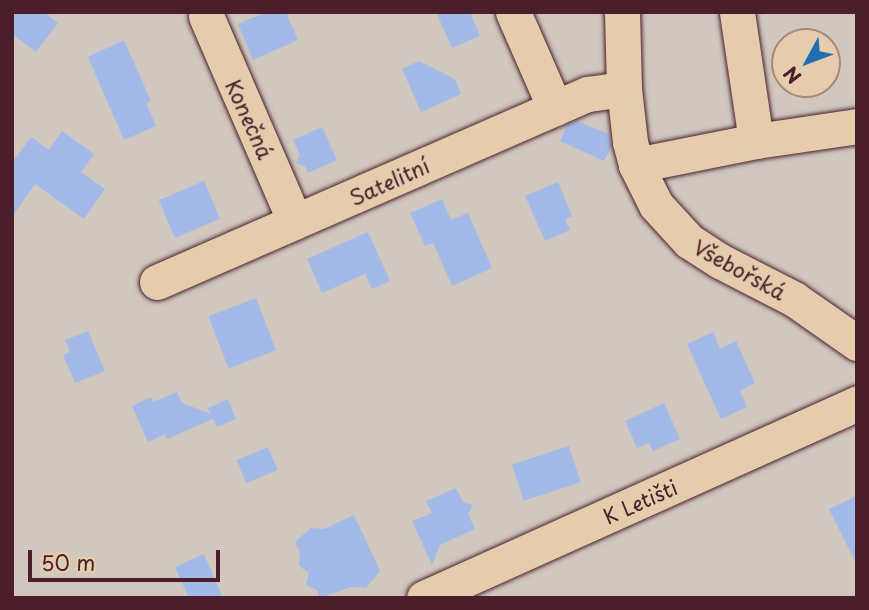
<!DOCTYPE html>
<meta charset="utf-8">
<style>
body{margin:0}
#map{position:relative;width:869px;height:610px;overflow:hidden;background:#d0c7bf;font-family:"Playpen Sans",sans-serif}
div>[style]{position:absolute}
[style*='--x']{left:calc(var(--x)*1px);top:calc(var(--y)*1px);width:calc(var(--w)*1px);rotate:calc(var(--a)*1deg)}
.building>*{inset:0;background:#a3bae8;transform-origin:0 0}
.roads{filter:drop-shadow(0 0 2px #4a1f2b) drop-shadow(0 0 2px #4a1f2b)}
.minor>*{height:35px;margin:-17.5px;padding:0 17.5px;transform-origin:17.5px;border-radius:17.5px;background:#e4ccad}
span{translate:-50% -50%;white-space:nowrap;text-align:center;line-height:1.15;-webkit-text-stroke:5px #e4ccad;paint-order:stroke}
.street-label{font-size:21px;color:#4a1f2b}
.frame{position:absolute;inset:0;border:14px solid #4a1f2b;pointer-events:none}
.north{position:absolute;left:771px;top:28px;width:70px;height:70px;box-sizing:border-box;background:#e4ccad;border:2px solid #a68779;border-radius:50%;rotate:229deg;font-size:19px;font-weight:700;line-height:28px;text-align:center;color:#4a1f2b}
.north::after{content:'';display:block;margin:auto;width:24px;height:32px;background:#1f6fb2;clip-path:polygon(50% 0,100% 100%,50% 72%,0 100%)}
.scale{position:absolute;left:28px;top:550px;width:192px;height:32px;box-sizing:border-box;border:4px solid #4a1f2b;border-top:0;padding-left:9px;font-size:21px;line-height:24px;white-space:nowrap;color:#4a1f2b;-webkit-text-stroke:5px #e4ccad;paint-order:stroke}
</style>
<div id="map">
<div class="building">
<div style="clip-path:polygon(12px 12px,44px 12px,58px 23px,36px 52px,12px 34px)"></div>
<div style="clip-path:polygon(266px 12px,286px 12px,298px 40px,253px 60px,238px 24px)"></div>
<div style="clip-path:polygon(436px 12px,470px 12px,480px 36px,452px 48px)"></div>
<div style="clip-path:polygon(124px 40px,151px 101px,146px 103px,156px 126px,124px 140px,88px 57px)"></div>
<div style="clip-path:polygon(419px 61px,455px 79px,461px 94px,421px 112px,402px 69px)"></div>
<div style="clip-path:polygon(577px 121px,609px 134px,611px 147px,604px 161px,560px 141px,567px 125px)"></div>
<div style="clip-path:polygon(322px 127px,337px 160px,308px 173px,305px 166px,296px 163px,300px 155px,293px 140px)"></div>
<div style="clip-path:polygon(62px 131px,94px 154px,81px 172px,105px 189px,84px 219px,35px 184px,12px 217px,12px 163px,31px 137px,49px 150px)"></div>
<div style="left:204px;top:181px;width:41px;height:49px;rotate:67deg"></div>
<div style="clip-path:polygon(558px 182px,572px 216px,565px 219px,570px 230px,545px 241px,525px 196px)"></div>
<div style="clip-path:polygon(442px 199px,451px 220px,468px 213px,492px 268px,452px 286px,433px 243px,425px 246px,410px 213px)"></div>
<div style="clip-path:polygon(368px 232px,390px 281px,372px 289px,365px 274px,322px 293px,307px 259px)"></div>
<div style="left:256px;top:298px;width:56px;height:51px;rotate:69deg"></div>
<div style="clip-path:polygon(88px 331px,105px 371px,75px 383px,63px 355px,70px 352px,65px 340px)"></div>
<div style="clip-path:polygon(713px 332px,720px 349px,736px 341px,755px 383px,740px 391px,747px 407px,721px 419px,687px 344px)"></div>
<div style="clip-path:polygon(177px 392px,182px 403px,211px 414px,208px 408px,228px 399px,236px 419px,217px 427px,213px 419px,167px 439px,165px 434px,148px 442px,132px 406px,151px 397px,153px 402px)"></div>
<div style="clip-path:polygon(664px 403px,680px 439px,653px 451px,649px 443px,637px 448px,625px 421px)"></div>
<div style="left:569px;top:446px;width:38px;height:60px;rotate:72deg"></div>
<div style="left:268px;top:447px;width:25px;height:34px;rotate:67deg"></div>
<div style="clip-path:polygon(456px 488px,463px 502px,473px 505px,468px 514px,475px 529px,440px 545px,432px 565px,412px 521px,432px 513px,426px 501px)"></div>
<div style="clip-path:polygon(857px 496px,857px 565px,829px 509px)"></div>
<div style="clip-path:polygon(354px 515px,380px 571px,366px 588px,351px 587px,320px 598px,317px 590px,306px 585px,309px 573px,299px 566px,300px 553px,295px 542px,311px 528px,324px 529px)"></div>
<div style="clip-path:polygon(204px 554px,223px 598px,189px 598px,175px 567px)"></div>
</div>
<div class="roads">
<div class="minor">
<div style="--x:513;--y:12;--w:105;--a:66.4"></div>
<div style="--x:622;--y:12;--w:77;--a:88.5"></div>
<div style="--x:624;--y:89;--w:53;--a:83.5"></div>
<div style="--x:630;--y:142;--w:24;--a:75"></div>
<div style="--x:636;--y:165;--w:45;--a:63.4"></div>
<div style="--x:656;--y:205;--w:49;--a:47.5"></div>
<div style="--x:689;--y:241;--w:37;--a:33"></div>
<div style="--x:720;--y:261;--w:83;--a:27.2"></div>
<div style="--x:794;--y:299;--w:77;--a:34.9"></div>
<div style="--x:206;--y:16;--w:224;--a:66.6"></div>
<div style="--x:756;--y:141;--w:102;--a:-8.4"></div>
<div style="--x:636;--y:165;--w:122;--a:-11.3"></div>
<div style="--x:756;--y:141;--w:130;--a:-98.4"></div>
<div style="--x:157;--y:282;--w:470;--a:-23.6"></div>
<div style="--x:588;--y:94;--w:36;--a:-8"></div>
<div style="--x:424;--y:598;--w:475;--a:-24.2"></div>
</div>
</div>
<div class="street-label">
<span style="left:250px;top:119px;rotate:66deg">Konečná</span>
<span style="left:389px;top:181px;rotate:-24deg">Satelitní</span>
<span style="left:740px;top:269px;rotate:29deg">Všebořská</span>
<span style="left:640px;top:501px;rotate:-24deg">K Letišti</span>
</div>
<div class="frame"></div>
<div class="north">N</div>
<div class="scale">50 m</div>
</div>
